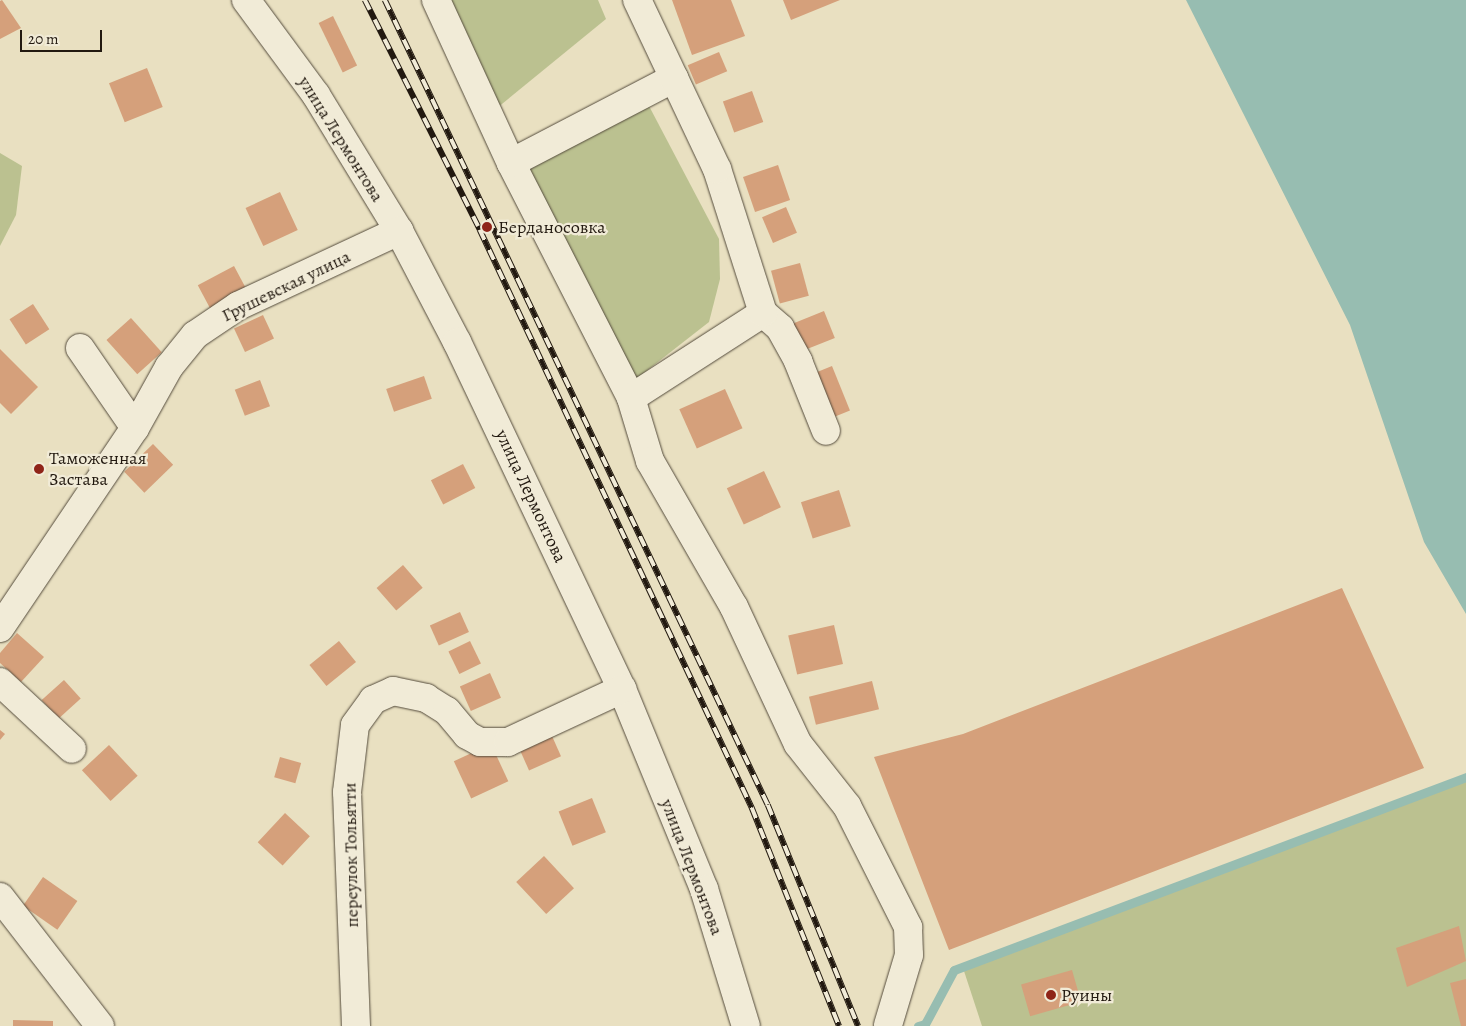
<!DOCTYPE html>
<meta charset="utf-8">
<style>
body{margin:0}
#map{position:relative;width:1466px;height:1026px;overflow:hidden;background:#e9e0c1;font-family:Alegreya,serif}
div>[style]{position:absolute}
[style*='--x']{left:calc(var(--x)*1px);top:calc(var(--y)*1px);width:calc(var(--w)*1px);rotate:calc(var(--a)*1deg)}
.green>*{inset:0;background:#bbc190}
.water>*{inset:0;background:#97bdb1}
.stream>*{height:9px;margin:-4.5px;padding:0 4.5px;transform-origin:4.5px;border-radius:4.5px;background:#97bdb1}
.building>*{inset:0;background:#d5a07b;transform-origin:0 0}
.roads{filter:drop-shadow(0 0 1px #544b3c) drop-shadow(0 0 1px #544b3c)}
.minor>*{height:28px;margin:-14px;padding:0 14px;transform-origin:14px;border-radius:14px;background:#f1ebd7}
.rail>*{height:5.5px;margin-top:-2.75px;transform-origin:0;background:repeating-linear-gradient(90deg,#f1ebd7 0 11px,#221910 0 22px);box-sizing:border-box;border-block:1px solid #221910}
.dots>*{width:14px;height:14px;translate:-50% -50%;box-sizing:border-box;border:2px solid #f1ebd7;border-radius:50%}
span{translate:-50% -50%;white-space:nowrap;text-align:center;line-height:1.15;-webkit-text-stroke:4.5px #f1ebd7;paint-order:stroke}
.street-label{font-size:18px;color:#221910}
.poi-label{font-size:18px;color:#221910}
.left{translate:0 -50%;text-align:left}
.scale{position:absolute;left:20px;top:30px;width:82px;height:22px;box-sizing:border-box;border:2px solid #221910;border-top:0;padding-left:6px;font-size:15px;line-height:18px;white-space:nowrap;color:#221910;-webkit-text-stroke:4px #f1ebd7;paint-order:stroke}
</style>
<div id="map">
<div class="green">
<div style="clip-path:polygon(436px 0,598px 0,606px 19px,497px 108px)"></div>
<div style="clip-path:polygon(649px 106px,719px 239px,720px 279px,709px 322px,631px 383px,522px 168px)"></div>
<div style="clip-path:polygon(0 153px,22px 166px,16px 215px,0 246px)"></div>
<div style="clip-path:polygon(1466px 780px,1466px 1026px,982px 1026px,963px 968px)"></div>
</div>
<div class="water">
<div style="clip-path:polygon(1186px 0,1466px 0,1466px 614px,1424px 542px,1350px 325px)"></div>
</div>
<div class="stream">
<div style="--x:918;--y:1026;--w:7;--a:-16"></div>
<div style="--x:925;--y:1024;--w:61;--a:-61.8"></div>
<div style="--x:954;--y:970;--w:547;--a:-20.65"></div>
</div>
<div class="building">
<div style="clip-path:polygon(2px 0,21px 28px,0 39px,0 1px)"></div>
<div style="clip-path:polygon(672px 0,731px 0,745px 36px,692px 55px)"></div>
<div style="clip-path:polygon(783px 0,840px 0,791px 20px)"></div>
<div style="left:333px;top:16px;width:55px;height:16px;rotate:64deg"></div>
<div style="left:719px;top:52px;width:21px;height:34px;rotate:67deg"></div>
<div style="left:147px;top:68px;width:42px;height:41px;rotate:68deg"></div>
<div style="left:752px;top:91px;width:33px;height:31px;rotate:70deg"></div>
<div style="left:778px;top:165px;width:37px;height:37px;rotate:71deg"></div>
<div style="left:280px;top:192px;width:42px;height:38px;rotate:65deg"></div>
<div style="left:786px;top:207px;width:28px;height:26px;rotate:67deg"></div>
<div style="left:800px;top:263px;width:34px;height:30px;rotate:75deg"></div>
<div style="left:234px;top:266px;width:27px;height:41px;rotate:62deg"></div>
<div style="left:33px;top:304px;width:30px;height:28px;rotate:57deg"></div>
<div style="left:824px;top:311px;width:29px;height:34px;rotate:68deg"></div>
<div style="left:263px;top:315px;width:26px;height:32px;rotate:65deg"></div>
<div style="left:131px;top:318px;width:46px;height:33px;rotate:48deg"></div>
<div style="clip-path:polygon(0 349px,38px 387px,11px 414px,0 403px)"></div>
<div style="left:832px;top:366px;width:48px;height:26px;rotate:68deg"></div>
<div style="left:424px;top:376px;width:24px;height:40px;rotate:71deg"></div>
<div style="left:260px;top:380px;width:28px;height:27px;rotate:69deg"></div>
<div style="left:725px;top:389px;width:43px;height:50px;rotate:66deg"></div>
<div style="left:153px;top:444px;width:29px;height:40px;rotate:46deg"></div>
<div style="left:463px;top:464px;width:27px;height:36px;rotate:63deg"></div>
<div style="left:764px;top:471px;width:40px;height:41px;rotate:65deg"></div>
<div style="left:839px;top:490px;width:38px;height:40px;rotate:72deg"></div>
<div style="left:403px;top:565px;width:30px;height:35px;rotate:49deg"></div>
<div style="clip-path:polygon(1342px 588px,1424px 768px,949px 950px,874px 757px,963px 734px)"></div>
<div style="left:460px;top:612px;width:22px;height:33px;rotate:66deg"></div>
<div style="left:834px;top:625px;width:40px;height:47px;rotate:77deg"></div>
<div style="clip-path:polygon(17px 633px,44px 657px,21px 682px,0 663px,0 653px)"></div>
<div style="left:339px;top:641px;width:27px;height:38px;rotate:51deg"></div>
<div style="left:470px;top:641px;width:25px;height:24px;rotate:64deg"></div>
<div style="left:490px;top:673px;width:27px;height:33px;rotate:66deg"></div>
<div style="left:64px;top:680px;width:25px;height:30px;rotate:48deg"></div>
<div style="left:872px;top:681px;width:29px;height:65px;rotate:76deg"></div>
<div style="left:548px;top:727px;width:32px;height:35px;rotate:66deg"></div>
<div style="clip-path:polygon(0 730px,5px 734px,0 740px)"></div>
<div style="left:491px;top:744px;width:41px;height:41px;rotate:65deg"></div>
<div style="left:109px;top:745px;width:42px;height:37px;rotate:47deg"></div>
<div style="left:280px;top:757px;width:22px;height:21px;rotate:16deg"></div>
<div style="left:592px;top:798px;width:37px;height:36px;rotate:68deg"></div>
<div style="left:285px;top:813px;width:34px;height:40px;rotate:43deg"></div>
<div style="left:544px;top:856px;width:44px;height:38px;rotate:47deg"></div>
<div style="left:43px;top:877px;width:42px;height:35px;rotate:35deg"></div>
<div style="clip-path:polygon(1459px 926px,1466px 961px,1407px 987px,1396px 948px)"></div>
<div style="left:1072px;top:970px;width:33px;height:53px;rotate:74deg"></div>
<div style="clip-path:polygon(1466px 979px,1466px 1026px,1461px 1026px,1450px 983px)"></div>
<div style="clip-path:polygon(13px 1020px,53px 1021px,53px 1026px,13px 1026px)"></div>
</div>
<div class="roads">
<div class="minor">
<div style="--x:246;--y:0;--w:118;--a:53.6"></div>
<div style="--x:316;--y:95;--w:159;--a:58.6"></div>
<div style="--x:399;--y:231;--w:125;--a:62.4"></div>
<div style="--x:457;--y:342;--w:384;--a:64.6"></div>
<div style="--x:622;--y:689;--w:216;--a:67.7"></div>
<div style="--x:704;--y:889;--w:143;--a:73"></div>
<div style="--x:436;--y:0;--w:179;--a:65.3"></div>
<div style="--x:511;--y:163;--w:264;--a:62.9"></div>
<div style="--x:631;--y:398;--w:66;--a:73.2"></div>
<div style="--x:650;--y:461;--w:168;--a:60.1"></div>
<div style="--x:734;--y:607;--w:151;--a:65"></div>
<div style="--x:798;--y:744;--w:79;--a:51.7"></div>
<div style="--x:847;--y:806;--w:136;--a:63.2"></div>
<div style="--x:908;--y:927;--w:28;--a:88"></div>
<div style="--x:909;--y:955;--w:73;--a:106.7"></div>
<div style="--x:511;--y:163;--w:184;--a:-27.5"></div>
<div style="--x:763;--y:313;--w:23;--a:41"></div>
<div style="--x:780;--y:328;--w:38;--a:61"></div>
<div style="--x:798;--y:361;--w:75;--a:68.2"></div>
<div style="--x:80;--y:348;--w:97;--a:55.5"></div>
<div style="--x:631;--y:398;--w:157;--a:-32.8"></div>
<div style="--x:763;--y:313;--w:151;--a:-107.7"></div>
<div style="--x:717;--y:169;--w:187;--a:-115.3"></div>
<div style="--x:0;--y:628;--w:241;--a:-56"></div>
<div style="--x:135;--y:428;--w:70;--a:-60.9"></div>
<div style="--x:169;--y:367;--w:41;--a:-50.9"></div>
<div style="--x:195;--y:335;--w:52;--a:-34"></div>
<div style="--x:238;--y:306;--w:178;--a:-25"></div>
<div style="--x:0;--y:682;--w:98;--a:42.9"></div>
<div style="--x:0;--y:897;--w:163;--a:52.2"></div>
<div style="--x:356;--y:1026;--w:234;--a:-92.2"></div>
<div style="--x:347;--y:792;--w:67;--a:-83.2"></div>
<div style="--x:355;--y:725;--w:31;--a:-54"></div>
<div style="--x:373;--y:700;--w:22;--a:-24"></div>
<div style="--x:393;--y:691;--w:34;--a:12"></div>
<div style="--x:426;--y:698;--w:25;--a:32"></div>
<div style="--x:447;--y:711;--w:31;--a:50"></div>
<div style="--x:467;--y:735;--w:15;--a:28"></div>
<div style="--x:480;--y:742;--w:28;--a:0"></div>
<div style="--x:508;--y:742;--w:126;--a:-24.9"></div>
</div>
</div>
<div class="rail">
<div style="--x:365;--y:0;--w:257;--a:63.4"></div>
<div style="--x:480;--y:230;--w:639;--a:64.8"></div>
<div style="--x:752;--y:808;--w:235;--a:68.2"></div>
<div style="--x:385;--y:0;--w:891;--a:64.56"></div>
<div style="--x:768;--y:805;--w:239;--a:67.8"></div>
</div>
<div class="dots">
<div style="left:487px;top:227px;background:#8f2418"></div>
<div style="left:39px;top:469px;background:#8f2418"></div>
<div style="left:1051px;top:995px;background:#8f2418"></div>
</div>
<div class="street-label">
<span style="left:341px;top:139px;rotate:58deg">улица Лермонтова</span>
<span style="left:286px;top:286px;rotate:-26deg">Грушевская улица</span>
<span style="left:531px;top:496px;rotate:65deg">улица Лермонтова</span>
<span style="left:351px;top:855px;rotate:-91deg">переулок Тольятти</span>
<span style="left:692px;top:867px;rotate:69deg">улица Лермонтова</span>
</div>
<div class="poi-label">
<span class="left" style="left:498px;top:227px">Берданосовка</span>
<span class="left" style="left:49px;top:469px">Таможенная<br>Застава</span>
<span class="left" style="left:1061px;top:995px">Руины</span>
</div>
<div class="scale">20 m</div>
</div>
